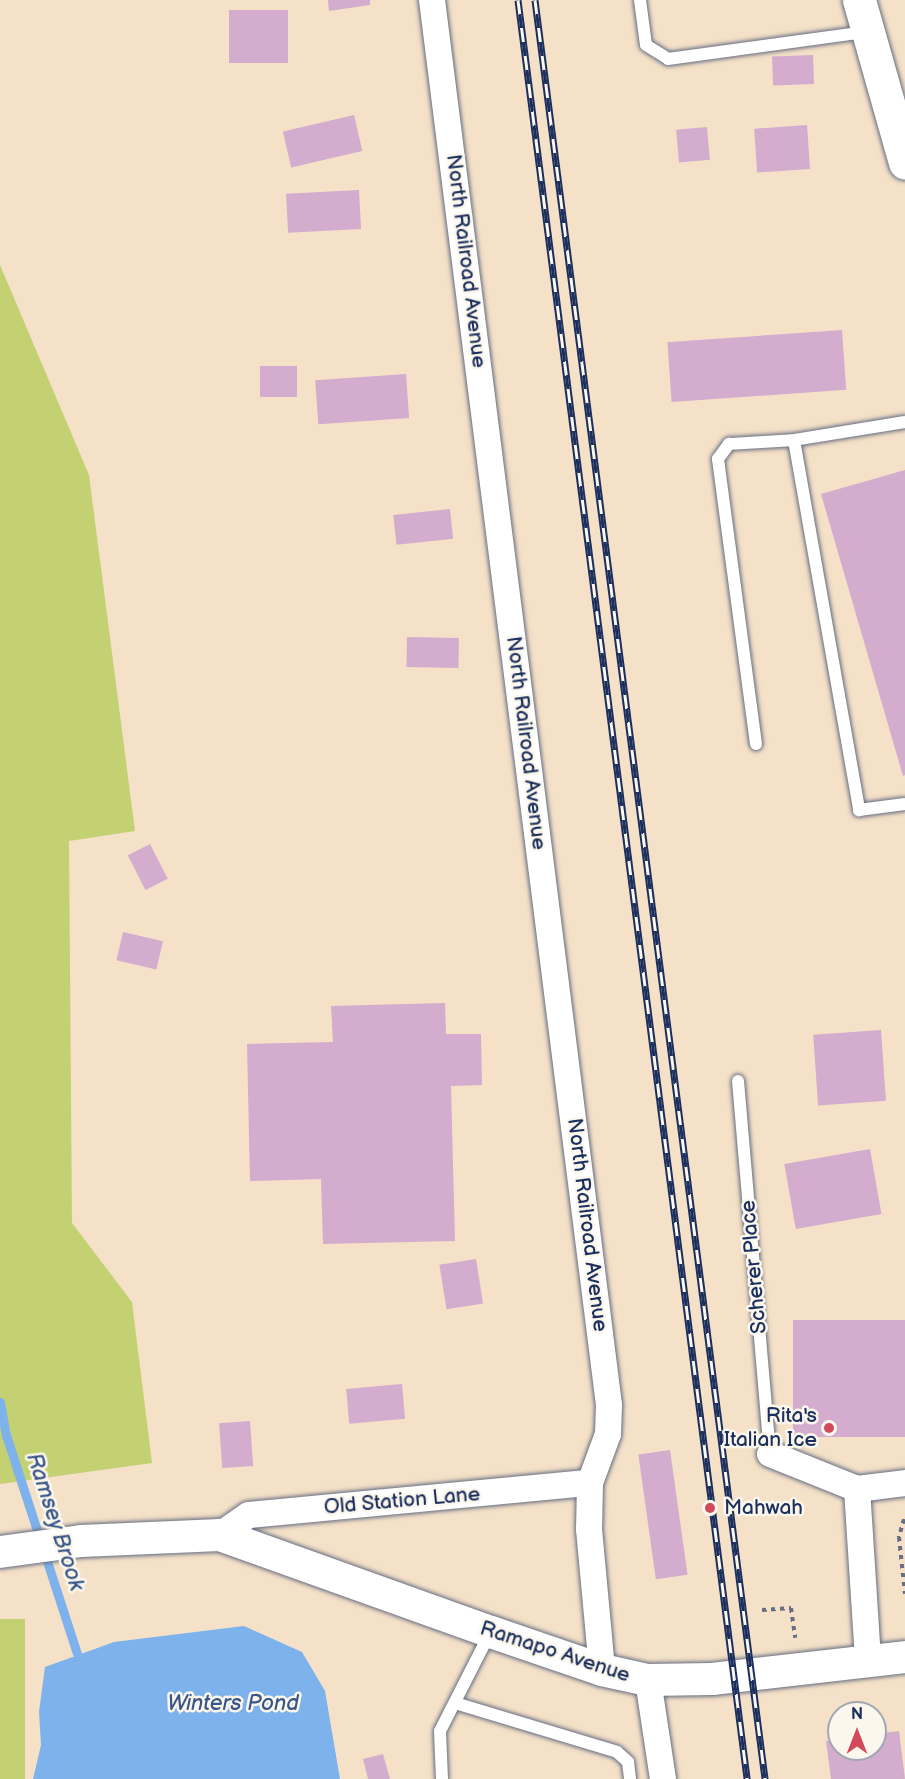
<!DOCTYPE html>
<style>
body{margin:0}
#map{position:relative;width:905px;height:1779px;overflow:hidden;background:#f4e1c7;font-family:"Balsamiq Sans",sans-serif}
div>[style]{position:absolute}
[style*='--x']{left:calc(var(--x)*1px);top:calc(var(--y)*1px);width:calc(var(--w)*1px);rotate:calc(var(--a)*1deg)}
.green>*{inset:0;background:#c4d173;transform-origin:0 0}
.water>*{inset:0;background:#7eb2ec}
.stream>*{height:9px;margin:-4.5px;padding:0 4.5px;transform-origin:4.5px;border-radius:4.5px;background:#7eb2ec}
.building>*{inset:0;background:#d4acce;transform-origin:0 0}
.path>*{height:4px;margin-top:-2px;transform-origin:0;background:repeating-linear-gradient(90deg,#676d83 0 4.5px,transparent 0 9px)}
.roads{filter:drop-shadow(0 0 2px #676d83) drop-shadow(0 0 2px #676d83)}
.service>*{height:12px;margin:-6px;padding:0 6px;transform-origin:6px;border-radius:6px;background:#fff}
.minor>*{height:26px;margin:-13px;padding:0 13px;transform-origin:13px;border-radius:13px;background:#fff}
.tertiary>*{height:32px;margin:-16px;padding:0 16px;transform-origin:16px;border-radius:16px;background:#fff}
.primary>*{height:33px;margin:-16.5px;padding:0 16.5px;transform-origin:16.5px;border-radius:16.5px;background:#fff}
.rail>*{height:7px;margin-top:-3.5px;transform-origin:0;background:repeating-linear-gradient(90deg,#fbf7ec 0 14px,#1b2f5e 0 28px);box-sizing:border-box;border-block:2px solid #1b2f5e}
.dots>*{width:16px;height:16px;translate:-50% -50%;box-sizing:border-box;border:3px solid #fbf7ec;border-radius:50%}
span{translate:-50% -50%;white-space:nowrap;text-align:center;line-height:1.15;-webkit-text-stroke:5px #fbf7ec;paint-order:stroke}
.street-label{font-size:21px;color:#1b2f5e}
.poi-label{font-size:21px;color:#1b2f5e}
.right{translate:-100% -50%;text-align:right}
.left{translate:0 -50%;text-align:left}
.water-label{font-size:22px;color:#395689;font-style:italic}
.north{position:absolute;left:827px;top:1701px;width:60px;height:60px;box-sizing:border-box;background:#fbf7ec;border:2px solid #a1a7b3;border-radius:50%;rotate:0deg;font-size:16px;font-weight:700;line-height:24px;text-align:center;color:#1b2f5e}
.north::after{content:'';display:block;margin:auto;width:21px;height:27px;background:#d1495b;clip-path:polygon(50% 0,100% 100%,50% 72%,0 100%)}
</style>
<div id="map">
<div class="green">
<div style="clip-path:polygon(0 265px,89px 475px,135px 831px,69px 841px,72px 1223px,132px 1302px,152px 1463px,0 1484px)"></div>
<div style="left:25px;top:1619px;width:160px;height:25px;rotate:90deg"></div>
</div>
<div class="water">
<div style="clip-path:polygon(244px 1626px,302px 1652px,325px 1691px,340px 1779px,33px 1779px,41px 1745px,39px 1712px,45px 1667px,114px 1642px)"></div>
</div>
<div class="stream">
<div style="--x:0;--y:1402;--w:34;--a:80"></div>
<div style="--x:6;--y:1435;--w:229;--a:72"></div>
</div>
<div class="building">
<div style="clip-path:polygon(328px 0,370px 0,370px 5px,329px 11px)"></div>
<div style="left:229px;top:10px;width:59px;height:53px"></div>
<div style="left:813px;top:55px;width:29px;height:41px;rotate:88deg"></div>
<div style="left:354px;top:115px;width:37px;height:73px;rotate:77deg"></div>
<div style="left:807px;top:125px;width:44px;height:53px;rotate:86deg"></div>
<div style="left:707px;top:127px;width:33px;height:31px;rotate:85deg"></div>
<div style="left:359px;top:190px;width:39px;height:73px;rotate:87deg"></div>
<div style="left:842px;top:330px;width:60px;height:175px;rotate:86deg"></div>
<div style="left:260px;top:366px;width:37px;height:31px"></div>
<div style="left:406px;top:374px;width:44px;height:91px;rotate:86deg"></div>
<div style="clip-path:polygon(905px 470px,905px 775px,903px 776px,821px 494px)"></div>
<div style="left:450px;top:509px;width:30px;height:57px;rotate:84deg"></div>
<div style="left:407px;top:637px;width:52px;height:30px;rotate:1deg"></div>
<div style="left:150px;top:844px;width:39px;height:25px;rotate:63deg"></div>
<div style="left:123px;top:932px;width:41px;height:29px;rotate:13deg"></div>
<div style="clip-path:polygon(445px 1003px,446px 1034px,481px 1034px,482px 1085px,451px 1086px,455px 1241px,323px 1244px,321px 1179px,250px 1181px,247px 1044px,333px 1042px,331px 1006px)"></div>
<div style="left:881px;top:1030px;width:71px;height:68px;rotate:86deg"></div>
<div style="left:870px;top:1149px;width:66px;height:87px;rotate:80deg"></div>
<div style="left:476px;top:1259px;width:45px;height:37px;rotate:81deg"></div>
<div style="left:905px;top:1320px;width:117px;height:112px;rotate:90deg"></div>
<div style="left:402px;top:1384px;width:35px;height:56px;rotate:85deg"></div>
<div style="left:250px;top:1421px;width:45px;height:31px;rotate:86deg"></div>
<div style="left:670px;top:1450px;width:126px;height:32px;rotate:82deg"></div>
<div style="clip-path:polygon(899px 1731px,905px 1779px,831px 1779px,826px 1741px,839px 1739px,839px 1749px,875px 1749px,875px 1734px)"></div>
<div style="clip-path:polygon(383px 1754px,390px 1779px,368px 1779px,363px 1759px)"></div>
</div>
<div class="path">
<div style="--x:904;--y:1519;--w:19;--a:106"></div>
<div style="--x:899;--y:1537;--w:57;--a:84"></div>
<div style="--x:762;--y:1610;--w:29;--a:-4"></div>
<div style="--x:791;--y:1608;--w:30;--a:82"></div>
</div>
<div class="roads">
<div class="service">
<div style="--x:640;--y:0;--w:45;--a:82.4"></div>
<div style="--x:646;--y:45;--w:26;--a:32"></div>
<div style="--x:668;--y:59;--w:200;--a:-7.8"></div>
<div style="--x:905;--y:422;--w:112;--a:170.8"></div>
<div style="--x:794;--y:440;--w:376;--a:80"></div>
<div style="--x:859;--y:810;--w:46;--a:-7.4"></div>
<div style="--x:756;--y:744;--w:288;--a:-97.6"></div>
<div style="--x:718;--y:459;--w:19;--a:-54"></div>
<div style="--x:729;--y:444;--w:65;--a:-3.5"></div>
<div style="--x:738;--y:1081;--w:374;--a:85.1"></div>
<div style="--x:455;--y:1703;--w:169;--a:16.8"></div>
<div style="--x:617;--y:1752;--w:15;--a:42"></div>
<div style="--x:628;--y:1762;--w:17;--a:83"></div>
<div style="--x:442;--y:1779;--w:48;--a:-92.4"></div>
<div style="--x:440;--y:1731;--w:110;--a:-63"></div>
</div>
<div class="minor">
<div style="--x:432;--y:0;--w:1416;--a:82.82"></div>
<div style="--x:609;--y:1405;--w:29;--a:92"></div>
<div style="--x:608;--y:1434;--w:52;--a:110.2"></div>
<div style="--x:590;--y:1483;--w:46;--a:91.2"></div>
<div style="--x:589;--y:1529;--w:142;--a:84.7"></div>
<div style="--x:770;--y:1454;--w:94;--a:21.9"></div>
<div style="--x:857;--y:1489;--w:48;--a:-7.1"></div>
<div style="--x:857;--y:1489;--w:172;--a:86.3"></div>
<div style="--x:220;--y:1535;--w:35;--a:-35"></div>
<div style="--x:249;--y:1515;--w:342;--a:-5.4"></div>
<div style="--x:648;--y:1680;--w:100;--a:81.4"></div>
</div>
<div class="tertiary">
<div style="--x:0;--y:1552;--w:82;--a:-7.7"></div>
<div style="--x:81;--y:1541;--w:139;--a:-2.5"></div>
<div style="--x:220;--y:1535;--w:288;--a:19.7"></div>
<div style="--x:491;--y:1632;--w:117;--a:18.9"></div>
<div style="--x:602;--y:1670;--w:47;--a:12.3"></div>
<div style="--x:648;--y:1680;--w:64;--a:-0.9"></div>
<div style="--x:712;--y:1679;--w:194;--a:-6.5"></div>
</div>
<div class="primary">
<div style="--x:859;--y:0;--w:169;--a:74.2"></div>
</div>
</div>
<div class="rail">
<div style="--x:518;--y:0;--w:1794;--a:82.66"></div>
<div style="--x:535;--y:0;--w:1794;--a:82.63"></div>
</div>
<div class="dots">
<div style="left:829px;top:1428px;background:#d1495b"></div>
<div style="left:710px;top:1508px;background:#d1495b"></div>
</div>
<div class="street-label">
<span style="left:466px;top:261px;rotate:83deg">North Railroad Avenue</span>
<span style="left:526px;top:743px;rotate:83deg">North Railroad Avenue</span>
<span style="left:587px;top:1225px;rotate:83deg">North Railroad Avenue</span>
<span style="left:754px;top:1267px;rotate:-95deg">Scherer Place</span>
<span style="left:402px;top:1501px;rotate:-5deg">Old Station Lane</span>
<span style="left:555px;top:1652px;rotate:18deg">Ramapo Avenue</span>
</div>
<div class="poi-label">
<span class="right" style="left:817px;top:1428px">Rita's<br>Italian Ice</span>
<span class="left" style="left:724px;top:1508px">Mahwah</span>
</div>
<div class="water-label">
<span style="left:55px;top:1522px;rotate:72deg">Ramsey Brook</span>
<span style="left:233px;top:1704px">Winters Pond</span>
</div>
<div class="north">N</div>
</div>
